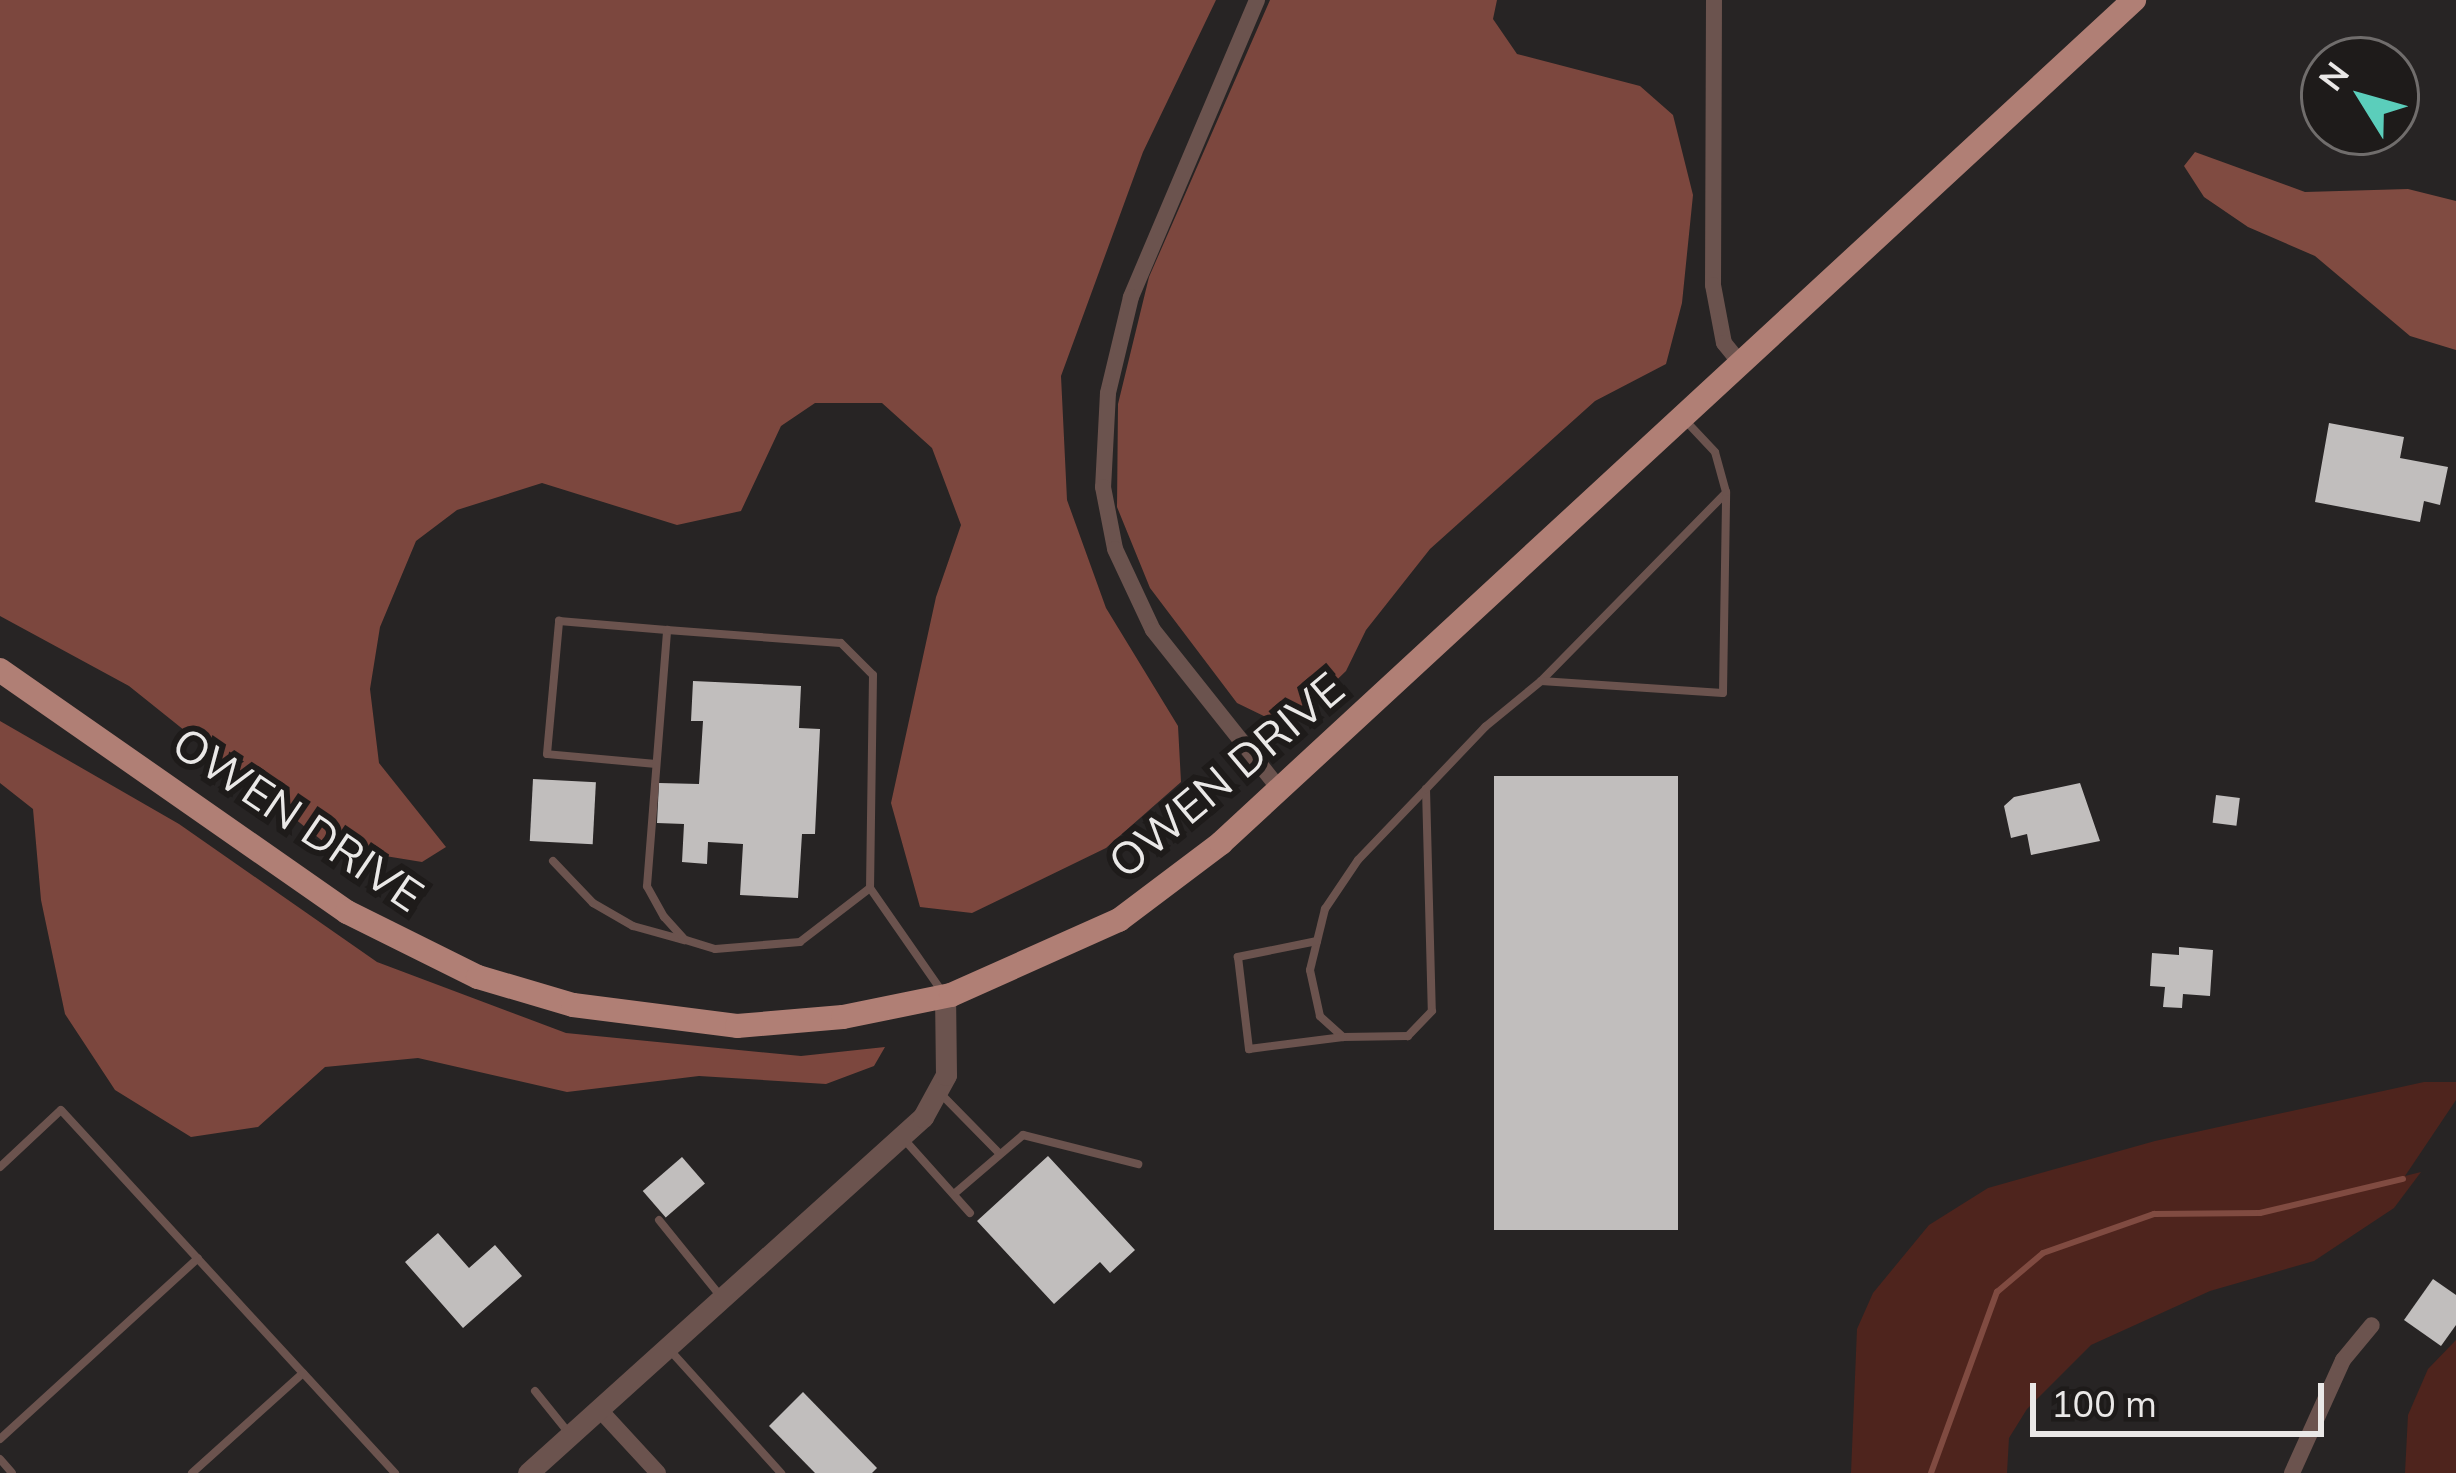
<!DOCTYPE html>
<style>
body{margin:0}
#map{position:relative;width:2456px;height:1473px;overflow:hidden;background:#272424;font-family:Mulish,sans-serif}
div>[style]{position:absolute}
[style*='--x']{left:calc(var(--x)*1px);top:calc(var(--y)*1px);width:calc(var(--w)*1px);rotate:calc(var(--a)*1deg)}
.green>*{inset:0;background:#4e241d}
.forest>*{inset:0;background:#7c473e}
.water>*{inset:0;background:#804b41}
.stream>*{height:6px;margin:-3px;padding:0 3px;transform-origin:3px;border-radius:3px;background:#804b41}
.building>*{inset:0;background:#c1bebd;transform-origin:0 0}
.service>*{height:8px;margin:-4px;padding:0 4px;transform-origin:4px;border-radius:4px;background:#6b534e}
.minor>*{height:16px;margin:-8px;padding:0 8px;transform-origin:8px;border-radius:8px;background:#6b534e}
.tertiary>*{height:21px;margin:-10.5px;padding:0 10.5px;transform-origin:10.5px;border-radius:10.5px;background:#6b534e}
.primary>*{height:24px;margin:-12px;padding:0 12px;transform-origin:12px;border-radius:12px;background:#b07f75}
span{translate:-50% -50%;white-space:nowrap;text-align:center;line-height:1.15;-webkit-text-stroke:12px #1e1b1a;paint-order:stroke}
.street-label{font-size:45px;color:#eae8e7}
.north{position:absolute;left:2300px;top:36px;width:120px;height:120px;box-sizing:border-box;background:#1e1b1a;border:3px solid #706d6c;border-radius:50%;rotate:307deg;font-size:33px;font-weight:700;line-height:48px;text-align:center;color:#eae8e7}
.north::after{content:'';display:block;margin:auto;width:42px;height:54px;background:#5bcebb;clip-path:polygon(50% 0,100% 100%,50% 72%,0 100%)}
.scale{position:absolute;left:2030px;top:1383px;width:294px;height:54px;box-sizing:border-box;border:6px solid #eae8e7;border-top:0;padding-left:15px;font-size:36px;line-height:42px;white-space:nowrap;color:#eae8e7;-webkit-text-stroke:9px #1e1b1a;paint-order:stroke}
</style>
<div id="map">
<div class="green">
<div style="clip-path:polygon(2424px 1082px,2456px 1082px,2456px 1100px,2405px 1176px,2421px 1172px,2394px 1208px,2314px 1261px,2210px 1291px,2091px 1345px,2027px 1409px,2009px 1438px,2007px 1473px,1851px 1473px,1857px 1329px,1873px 1293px,1929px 1225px,1988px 1188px,2155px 1141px)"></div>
<div style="clip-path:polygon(2456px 1340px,2456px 1473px,2405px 1473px,2408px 1415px,2428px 1369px)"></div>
</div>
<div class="forest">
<div style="clip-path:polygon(0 0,1216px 0,1143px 152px,1061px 376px,1067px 500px,1106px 608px,1178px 726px,1181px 782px,1106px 848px,972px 913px,920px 907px,891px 803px,936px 597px,961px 525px,932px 448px,882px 403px,815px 403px,781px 426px,741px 511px,677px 525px,542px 483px,457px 510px,416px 541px,380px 627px,370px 689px,379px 763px,446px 847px,422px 862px,330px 847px,129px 686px,0 616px)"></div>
<div style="clip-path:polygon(1270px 0,1497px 0,1493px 19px,1517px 54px,1640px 86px,1673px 115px,1693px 195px,1682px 303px,1666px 364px,1595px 401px,1430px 549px,1366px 630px,1346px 671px,1318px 698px,1272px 720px,1237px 703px,1150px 588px,1117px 507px,1118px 404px,1149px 277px)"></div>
<div style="clip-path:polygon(0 721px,179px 824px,377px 962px,566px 1033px,801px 1056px,885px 1047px,874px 1066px,826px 1084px,699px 1076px,567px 1092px,418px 1058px,325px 1067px,258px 1127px,191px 1137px,115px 1090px,65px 1014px,41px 900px,33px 809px,0 783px)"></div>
</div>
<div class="water">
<div style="clip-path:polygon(2195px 152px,2305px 192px,2408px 189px,2456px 201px,2456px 350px,2410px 336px,2315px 256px,2248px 227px,2204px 197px,2184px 166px)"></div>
</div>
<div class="stream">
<div style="--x:1931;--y:1473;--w:193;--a:-70"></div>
<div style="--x:1997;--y:1292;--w:60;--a:-40.3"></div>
<div style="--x:2043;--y:1253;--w:118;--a:-19.4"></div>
<div style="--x:2154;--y:1214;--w:106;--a:-0.5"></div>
<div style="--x:2260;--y:1213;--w:147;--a:-13.4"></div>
</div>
<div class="building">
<div style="clip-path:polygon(2329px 423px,2404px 437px,2400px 458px,2448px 467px,2440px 505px,2424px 501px,2420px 522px,2315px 502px)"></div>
<div style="clip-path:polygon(693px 681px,801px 686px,799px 728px,820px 729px,815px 834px,802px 834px,798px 898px,740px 895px,743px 844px,708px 842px,707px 864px,682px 862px,684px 824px,657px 823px,659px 783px,699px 784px,703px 721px,691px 721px)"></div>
<div style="left:1494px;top:776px;width:184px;height:454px"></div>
<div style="left:533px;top:779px;width:63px;height:62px;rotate:3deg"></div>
<div style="clip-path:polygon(2080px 783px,2100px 841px,2031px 855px,2027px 834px,2011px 838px,2004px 806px,2014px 797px)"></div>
<div style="left:2216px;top:795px;width:24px;height:28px;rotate:7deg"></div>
<div style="clip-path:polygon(2179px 947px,2213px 950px,2210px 996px,2183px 994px,2182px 1008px,2163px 1007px,2165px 987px,2150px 986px,2152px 953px,2179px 955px)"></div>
<div style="clip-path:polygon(1048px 1156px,1135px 1250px,1110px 1273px,1100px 1262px,1054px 1304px,977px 1221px)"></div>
<div style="left:682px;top:1157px;width:35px;height:52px;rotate:49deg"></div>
<div style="clip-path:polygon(438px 1233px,469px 1268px,495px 1245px,522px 1276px,463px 1328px,405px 1262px)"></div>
<div style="clip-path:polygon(2433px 1279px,2456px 1295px,2456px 1325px,2441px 1346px,2404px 1320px)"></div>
<div style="clip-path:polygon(803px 1392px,877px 1468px,872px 1473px,815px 1473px,769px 1426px)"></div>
</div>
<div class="service">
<div style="--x:1542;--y:680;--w:261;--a:-45.5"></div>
<div style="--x:656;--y:764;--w:109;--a:-174.8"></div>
<div style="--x:547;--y:754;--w:134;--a:-84.8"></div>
<div style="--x:559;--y:621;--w:108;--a:4.8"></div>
<div style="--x:1426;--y:789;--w:222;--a:88.5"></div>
<div style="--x:1432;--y:1011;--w:35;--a:134"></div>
<div style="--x:1408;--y:1036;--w:65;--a:179.1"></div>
<div style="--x:1343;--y:1037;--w:31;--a:-138"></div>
<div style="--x:1320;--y:1016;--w:47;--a:-102.3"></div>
<div style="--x:1310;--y:970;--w:63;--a:-76.2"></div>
<div style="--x:1325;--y:909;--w:59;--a:-56"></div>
<div style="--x:1358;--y:860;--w:98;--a:-46.2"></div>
<div style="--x:1426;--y:789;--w:86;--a:-46.4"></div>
<div style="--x:1485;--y:727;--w:72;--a:-39.4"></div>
<div style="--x:1541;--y:681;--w:182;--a:3.8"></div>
<div style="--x:1723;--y:693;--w:201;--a:-89.1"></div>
<div style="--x:1726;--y:492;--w:41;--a:-105.4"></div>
<div style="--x:1715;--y:452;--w:44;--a:-133.2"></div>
<div style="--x:553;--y:861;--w:58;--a:46.4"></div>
<div style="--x:593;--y:903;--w:46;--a:29.9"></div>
<div style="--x:633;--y:926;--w:53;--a:15.4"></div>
<div style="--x:870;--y:888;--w:88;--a:142.4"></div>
<div style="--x:800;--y:942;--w:85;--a:175.3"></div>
<div style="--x:715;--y:949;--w:31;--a:-163"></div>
<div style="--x:685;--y:940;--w:31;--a:-132"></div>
<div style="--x:664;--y:917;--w:35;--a:-119"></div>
<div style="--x:647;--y:886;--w:257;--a:-85.5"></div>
<div style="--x:667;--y:630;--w:174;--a:4.3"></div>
<div style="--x:841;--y:643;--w:45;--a:45"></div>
<div style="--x:873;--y:675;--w:213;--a:90.8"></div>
<div style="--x:870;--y:888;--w:124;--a:55.2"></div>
<div style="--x:1317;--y:941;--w:81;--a:168.6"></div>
<div style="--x:1238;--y:957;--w:93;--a:83.2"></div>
<div style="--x:1249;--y:1049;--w:95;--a:-7.3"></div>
<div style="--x:940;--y:1093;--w:83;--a:45.5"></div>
<div style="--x:902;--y:1137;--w:102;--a:48.2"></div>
<div style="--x:0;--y:1167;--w:83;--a:-43.1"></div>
<div style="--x:61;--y:1110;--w:357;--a:47.4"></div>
<div style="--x:954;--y:1194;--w:91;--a:-40.5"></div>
<div style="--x:1023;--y:1135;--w:119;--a:14.2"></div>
<div style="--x:659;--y:1220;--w:100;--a:51.1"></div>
<div style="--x:668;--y:1348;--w:169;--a:47.9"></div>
<div style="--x:535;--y:1391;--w:53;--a:51.2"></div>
<div style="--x:0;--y:1439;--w:268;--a:-42.4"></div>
<div style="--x:0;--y:1459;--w:18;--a:49"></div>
<div style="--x:192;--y:1473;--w:149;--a:-42"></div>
<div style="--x:303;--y:1373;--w:136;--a:47.4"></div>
</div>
<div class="minor">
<div style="--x:1257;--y:0;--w:323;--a:113"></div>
<div style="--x:1131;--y:297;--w:99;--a:103.5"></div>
<div style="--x:1108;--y:393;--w:94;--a:93"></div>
<div style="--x:1103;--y:487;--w:63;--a:79"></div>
<div style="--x:1115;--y:549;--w:89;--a:64.9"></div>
<div style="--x:1153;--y:630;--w:206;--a:51.5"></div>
<div style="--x:1714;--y:0;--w:285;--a:90.2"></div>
<div style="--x:1713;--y:285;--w:59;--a:79.3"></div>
<div style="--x:1724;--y:343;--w:28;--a:51"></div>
<div style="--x:599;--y:1409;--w:87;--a:47.3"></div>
<div style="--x:2292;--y:1473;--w:124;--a:-65.7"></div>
<div style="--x:2343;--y:1360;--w:45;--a:-50.4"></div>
</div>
<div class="tertiary">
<div style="--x:528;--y:1473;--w:532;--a:-42.03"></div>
<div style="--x:923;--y:1117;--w:48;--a:-61.3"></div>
<div style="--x:946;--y:1075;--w:79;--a:-90.7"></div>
</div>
<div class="primary">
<div style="--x:0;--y:670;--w:423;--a:34.9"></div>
<div style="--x:347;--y:912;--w:146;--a:26.4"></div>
<div style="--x:478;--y:977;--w:99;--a:16.4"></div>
<div style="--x:573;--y:1005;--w:165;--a:7.3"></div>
<div style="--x:737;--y:1026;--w:106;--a:-4.9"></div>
<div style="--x:843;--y:1017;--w:110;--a:-11.5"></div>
<div style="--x:951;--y:995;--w:184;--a:-24.1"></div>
<div style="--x:1119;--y:920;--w:128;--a:-37"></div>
<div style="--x:1221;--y:843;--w:1243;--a:-42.72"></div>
</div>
<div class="street-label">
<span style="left:1226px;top:775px;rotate:-40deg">OWEN DRIVE</span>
<span style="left:298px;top:819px;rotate:34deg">OWEN DRIVE</span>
</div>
<div class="north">N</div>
<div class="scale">100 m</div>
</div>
